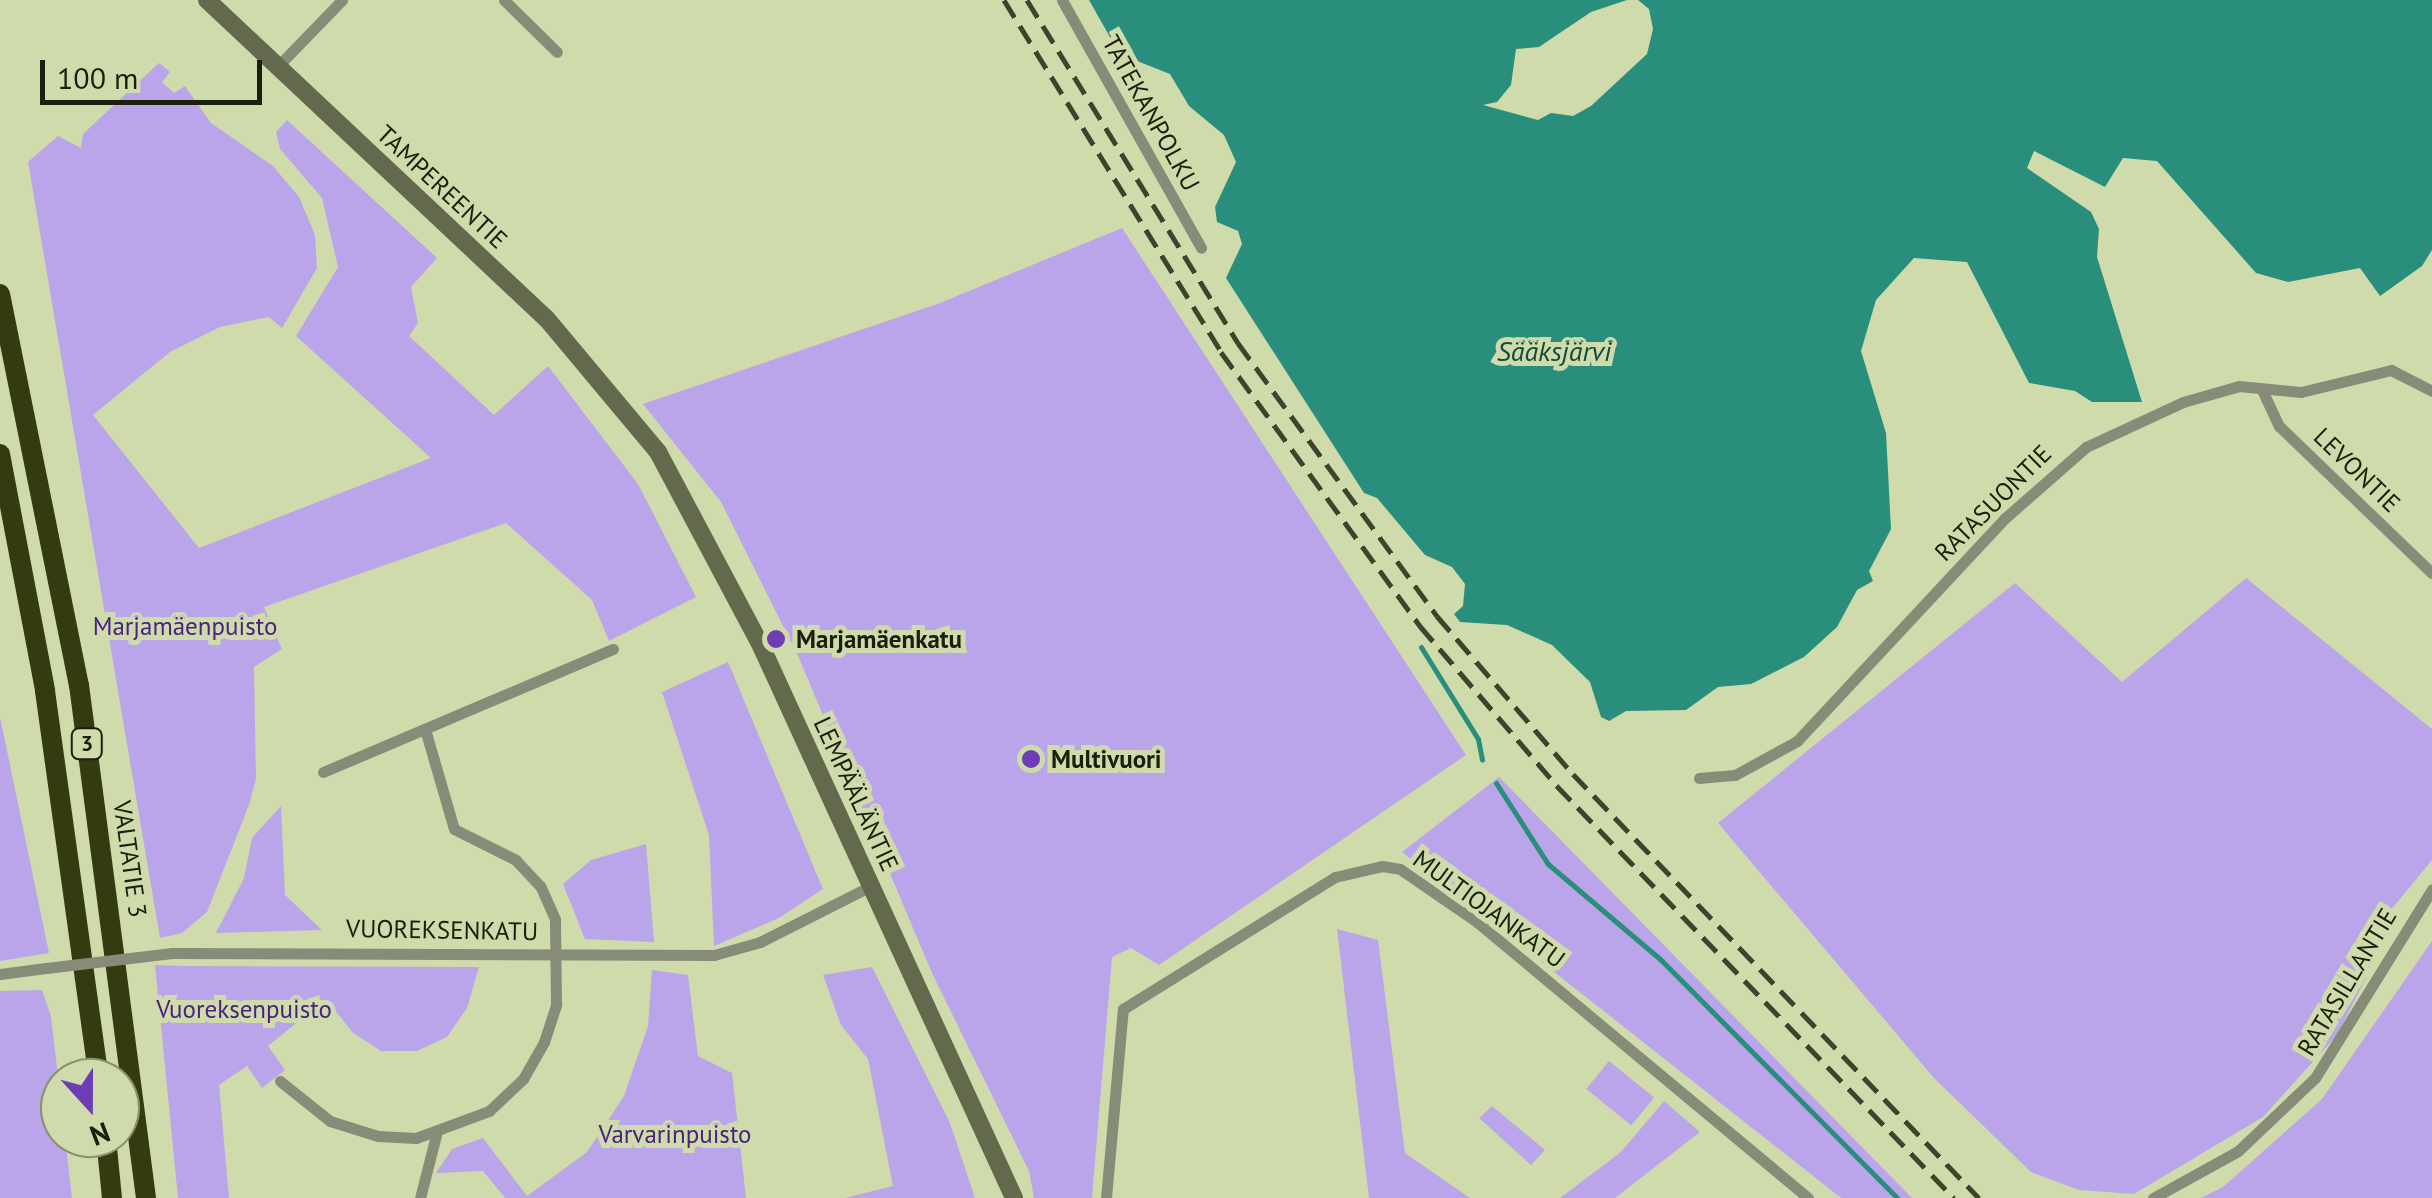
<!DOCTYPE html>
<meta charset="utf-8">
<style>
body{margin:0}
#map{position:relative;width:2432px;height:1198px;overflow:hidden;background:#d0dbab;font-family:"PT Sans",sans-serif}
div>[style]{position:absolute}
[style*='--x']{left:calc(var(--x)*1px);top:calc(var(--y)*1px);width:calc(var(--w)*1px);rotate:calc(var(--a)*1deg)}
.green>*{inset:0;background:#baa5eb;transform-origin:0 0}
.water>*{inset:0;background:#2a8e7c}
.stream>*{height:5px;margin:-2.5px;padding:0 2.5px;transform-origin:2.5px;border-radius:2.5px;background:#2a8e7c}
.street>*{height:11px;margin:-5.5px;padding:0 5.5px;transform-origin:5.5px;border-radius:5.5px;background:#878c78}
.secondary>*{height:18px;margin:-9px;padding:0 9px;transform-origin:9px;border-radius:9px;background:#63694c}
.highway>*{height:20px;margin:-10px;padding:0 10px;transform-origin:10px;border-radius:10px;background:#343b10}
.rail>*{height:5px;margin-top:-2.5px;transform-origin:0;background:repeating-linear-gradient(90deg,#3e442c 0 20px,transparent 0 30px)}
.street-bridge>*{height:11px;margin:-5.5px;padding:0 5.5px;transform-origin:5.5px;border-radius:5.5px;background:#878c78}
.dots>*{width:28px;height:28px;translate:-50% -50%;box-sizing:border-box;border:5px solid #d0dbab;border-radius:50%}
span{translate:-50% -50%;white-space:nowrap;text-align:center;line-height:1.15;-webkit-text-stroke:10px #d0dbab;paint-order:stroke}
.shield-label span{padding:2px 8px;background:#d0dbab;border:2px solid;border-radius:8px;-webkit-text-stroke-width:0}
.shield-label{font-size:22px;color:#1b1f0d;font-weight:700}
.street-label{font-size:25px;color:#1b1f0d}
.park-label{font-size:25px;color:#49217f}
.poi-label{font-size:25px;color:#1b1f0d;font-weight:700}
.left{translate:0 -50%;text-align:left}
.water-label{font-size:28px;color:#124a3f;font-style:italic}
.north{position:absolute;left:40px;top:1058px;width:100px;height:100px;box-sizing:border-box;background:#d0dbab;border:2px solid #88906c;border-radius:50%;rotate:159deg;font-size:28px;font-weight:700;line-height:40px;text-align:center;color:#1b1f0d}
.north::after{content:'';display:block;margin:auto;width:35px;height:45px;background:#6d3db5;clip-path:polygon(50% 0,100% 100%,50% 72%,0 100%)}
.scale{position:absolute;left:40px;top:60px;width:222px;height:45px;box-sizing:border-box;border:5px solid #1b1f0d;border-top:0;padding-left:12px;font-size:30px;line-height:35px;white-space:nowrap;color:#1b1f0d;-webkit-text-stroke:8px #d0dbab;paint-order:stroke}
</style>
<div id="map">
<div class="green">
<div style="clip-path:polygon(159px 63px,170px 72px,162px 82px,174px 93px,185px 86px,211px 123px,273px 166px,299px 197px,315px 235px,317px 268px,282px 328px,269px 317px,220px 327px,170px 352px,93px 415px,199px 548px,431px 458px,296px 336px,338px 267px,322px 198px,280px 149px,276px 132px,287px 120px,437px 258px,411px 287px,418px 323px,409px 336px,494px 415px,548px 366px,638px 484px,696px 597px,609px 641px,592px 600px,506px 523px,264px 607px,282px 649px,254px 667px,256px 779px,249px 805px,207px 912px,182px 933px,160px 938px,28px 162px,58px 136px,81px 148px,83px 134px)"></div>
<div style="clip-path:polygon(1122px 228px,1466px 755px,1159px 965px,1131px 948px,1112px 957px,1092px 1198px,1034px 1198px,1029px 1171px,932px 973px,798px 656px,721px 502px,643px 404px,940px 303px)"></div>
<div style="clip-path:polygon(2246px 578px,2432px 729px,2432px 860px,2386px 916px,2366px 978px,2337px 1035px,2263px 1117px,2134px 1194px,2079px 1190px,2031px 1172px,1934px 1078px,1718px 823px,2015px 583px,2122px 682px)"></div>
<div style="clip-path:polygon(728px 662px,823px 889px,779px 918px,714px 946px,709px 835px,662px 692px)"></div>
<div style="clip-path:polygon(0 717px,49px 953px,0 961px)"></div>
<div style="clip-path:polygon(1499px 777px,1912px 1198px,1841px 1198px,1402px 852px)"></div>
<div style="clip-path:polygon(281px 806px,285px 895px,322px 930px,216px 933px,244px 878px,252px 838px)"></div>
<div style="clip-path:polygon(646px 844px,654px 942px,585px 939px,563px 884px,591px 860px)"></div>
<div style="clip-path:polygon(1337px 929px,1378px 940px,1405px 1153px,1470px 1198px,1369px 1198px)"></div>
<div style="clip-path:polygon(2432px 941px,2432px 1198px,2201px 1198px,2223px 1187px,2322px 1099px)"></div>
<div style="clip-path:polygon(155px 965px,186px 966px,479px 967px,467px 1008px,447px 1037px,417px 1051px,381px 1051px,353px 1033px,326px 999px,268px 1046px,285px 1070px,262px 1088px,247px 1066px,219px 1085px,229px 1198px,178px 1198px)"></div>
<div style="clip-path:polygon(872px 967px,950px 1123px,975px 1198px,845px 1198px,893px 1186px,868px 1059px,841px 1025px,823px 975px)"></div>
<div style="clip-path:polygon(652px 970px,688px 975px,698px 1056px,732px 1073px,746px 1198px,505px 1198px,483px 1171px,436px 1173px,452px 1149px,483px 1138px,527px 1196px,587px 1152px,624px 1096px,648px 1026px)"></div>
<div style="clip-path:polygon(42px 990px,51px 1016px,72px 1198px,0 1198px,0 991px)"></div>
<div style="left:1609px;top:1061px;width:58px;height:36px;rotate:39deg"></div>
<div style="clip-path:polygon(1664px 1101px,1700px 1132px,1615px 1198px,1560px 1198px,1621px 1152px)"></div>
<div style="clip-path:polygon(1492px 1106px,1545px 1150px,1531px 1165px,1479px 1118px)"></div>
</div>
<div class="water">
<div style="clip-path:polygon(1089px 0,1627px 0,1591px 12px,1539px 47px,1516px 49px,1511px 85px,1497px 102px,1483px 105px,1538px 120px,1551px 113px,1573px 116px,1591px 106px,1647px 54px,1653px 29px,1649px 9px,1638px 0,2432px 0,2432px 250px,2422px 266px,2380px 296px,2360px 268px,2288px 282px,2256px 273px,2157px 161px,2123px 158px,2105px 187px,2034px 151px,2027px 168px,2091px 212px,2099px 229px,2097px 257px,2142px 402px,2092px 402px,2075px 391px,2029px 383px,1967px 262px,1914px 258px,1876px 300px,1861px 351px,1886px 433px,1891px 529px,1869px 571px,1873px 581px,1857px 590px,1837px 627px,1804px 657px,1751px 684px,1718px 687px,1686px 710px,1626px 711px,1609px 721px,1601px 717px,1590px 682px,1552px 645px,1507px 625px,1460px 622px,1454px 614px,1463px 606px,1465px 584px,1452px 567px,1425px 555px,1377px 498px,1364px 493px,1226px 278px,1242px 244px,1238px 231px,1217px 222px,1215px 207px,1236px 162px,1224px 135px,1189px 106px,1170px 74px,1137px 61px,1111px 39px)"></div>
</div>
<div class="stream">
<div style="--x:1421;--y:647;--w:108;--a:58.2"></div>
<div style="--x:1478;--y:739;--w:21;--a:79"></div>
<div style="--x:1496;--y:783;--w:96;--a:57.3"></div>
<div style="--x:1548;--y:864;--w:148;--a:40.3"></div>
<div style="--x:1661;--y:960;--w:335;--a:45.2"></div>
</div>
<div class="street">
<div style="--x:504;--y:0;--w:74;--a:44.5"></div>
<div style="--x:1062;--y:0;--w:284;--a:60.7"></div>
<div style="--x:278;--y:66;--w:92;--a:-45.9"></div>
<div style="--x:2263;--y:392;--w:38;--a:65"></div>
<div style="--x:2279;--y:426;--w:212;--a:43.9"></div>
<div style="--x:323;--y:772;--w:315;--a:-23"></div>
<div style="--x:1699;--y:778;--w:36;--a:-5"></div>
<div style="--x:1735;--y:775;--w:71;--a:-28.7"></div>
<div style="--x:1797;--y:741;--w:304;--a:-47"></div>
<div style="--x:2004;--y:519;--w:109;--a:-41.3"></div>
<div style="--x:2086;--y:447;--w:107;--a:-24.9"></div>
<div style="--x:2183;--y:402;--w:58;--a:-15.9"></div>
<div style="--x:2239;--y:386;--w:62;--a:5.5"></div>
<div style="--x:2301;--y:392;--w:93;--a:-13.7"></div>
<div style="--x:2391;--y:370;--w:46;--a:27.1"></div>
<div style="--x:172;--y:953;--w:542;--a:0.21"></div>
<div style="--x:714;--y:955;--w:48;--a:-15.8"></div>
<div style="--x:760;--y:942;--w:124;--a:-26.8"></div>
<div style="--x:0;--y:974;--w:46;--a:-7.4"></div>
<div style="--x:280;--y:1081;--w:64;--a:38.7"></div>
<div style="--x:330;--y:1121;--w:50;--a:17.4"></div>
<div style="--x:378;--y:1136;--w:38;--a:3"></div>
<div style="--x:416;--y:1138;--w:78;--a:-20.3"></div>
<div style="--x:489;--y:1111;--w:47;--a:-43.3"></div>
<div style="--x:523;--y:1079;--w:43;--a:-60.4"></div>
<div style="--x:544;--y:1042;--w:40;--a:-72"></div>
<div style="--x:556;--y:1004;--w:85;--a:-90.7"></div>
<div style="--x:555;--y:919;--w:36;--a:-114"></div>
<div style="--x:540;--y:886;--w:35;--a:-133"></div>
<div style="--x:516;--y:860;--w:69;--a:-153.4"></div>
<div style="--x:454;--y:829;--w:104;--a:-106.2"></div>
<div style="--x:420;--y:1198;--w:65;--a:-75.7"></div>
<div style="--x:1106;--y:1198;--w:190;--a:-84.9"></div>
<div style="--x:1123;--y:1009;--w:250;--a:-31.9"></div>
<div style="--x:1335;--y:877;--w:48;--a:-13.2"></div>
<div style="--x:1382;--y:866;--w:18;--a:9"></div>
<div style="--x:1400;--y:869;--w:93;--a:34.5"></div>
<div style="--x:1477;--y:922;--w:431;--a:39.8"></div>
<div style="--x:2153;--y:1198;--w:97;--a:-28.9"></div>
<div style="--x:2238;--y:1151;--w:106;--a:-43.5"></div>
<div style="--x:2315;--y:1078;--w:222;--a:-58.2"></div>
</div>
<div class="secondary">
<div style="--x:207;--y:0;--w:465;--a:43.2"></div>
<div style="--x:546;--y:318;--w:175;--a:50.1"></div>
<div style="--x:658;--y:452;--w:222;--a:62"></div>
<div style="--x:762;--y:648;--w:605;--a:65.38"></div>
</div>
<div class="highway">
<div style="--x:0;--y:294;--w:399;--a:78.6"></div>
<div style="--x:79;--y:685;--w:517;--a:82.56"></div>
<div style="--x:0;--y:454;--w:241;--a:79.2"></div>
<div style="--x:45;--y:691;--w:391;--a:82.1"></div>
<div style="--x:106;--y:1138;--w:60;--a:84.3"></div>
</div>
<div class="rail">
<div style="--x:1004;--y:0;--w:414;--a:58.3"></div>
<div style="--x:1221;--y:352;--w:339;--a:54"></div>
<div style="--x:1420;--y:626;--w:211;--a:49.4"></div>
<div style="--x:1557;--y:786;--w:572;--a:46.06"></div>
<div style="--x:1027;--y:0;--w:403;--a:58.4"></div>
<div style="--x:1238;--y:343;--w:338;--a:53.9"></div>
<div style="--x:1437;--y:616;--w:208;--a:49.3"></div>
<div style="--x:1573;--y:774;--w:587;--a:46.24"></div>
</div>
<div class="street-bridge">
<div style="--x:46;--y:968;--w:127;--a:-6.8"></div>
</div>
<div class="dots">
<div style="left:776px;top:639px;background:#6d3db5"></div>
<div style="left:1031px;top:759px;background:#6d3db5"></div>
</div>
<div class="shield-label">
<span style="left:87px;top:744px">3</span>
</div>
<div class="street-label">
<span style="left:1151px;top:113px;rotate:61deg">TATEKANPOLKU</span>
<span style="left:442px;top:187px;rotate:43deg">TAMPEREENTIE</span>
<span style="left:2357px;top:470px;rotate:44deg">LEVONTIE</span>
<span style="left:1993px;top:503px;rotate:-45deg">RATASUONTIE</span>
<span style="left:856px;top:794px;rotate:65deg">LEMPÄÄLÄNTIE</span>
<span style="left:130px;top:859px;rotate:82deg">VALTATIE 3</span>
<span style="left:1489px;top:909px;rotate:36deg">MULTIOJANKATU</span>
<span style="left:442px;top:930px;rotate:1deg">VUOREKSENKATU</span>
<span style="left:2347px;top:982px;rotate:-59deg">RATASILLANTIE</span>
</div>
<div class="park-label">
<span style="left:185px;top:626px">Marjamäenpuisto</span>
<span style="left:244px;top:1009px">Vuoreksenpuisto</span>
<span style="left:675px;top:1134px">Varvarinpuisto</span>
</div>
<div class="poi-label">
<span class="left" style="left:796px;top:639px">Marjamäenkatu</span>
<span class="left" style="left:1051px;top:759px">Multivuori</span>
</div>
<div class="water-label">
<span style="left:1554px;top:351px">Sääksjärvi</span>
</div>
<div class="north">N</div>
<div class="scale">100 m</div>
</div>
